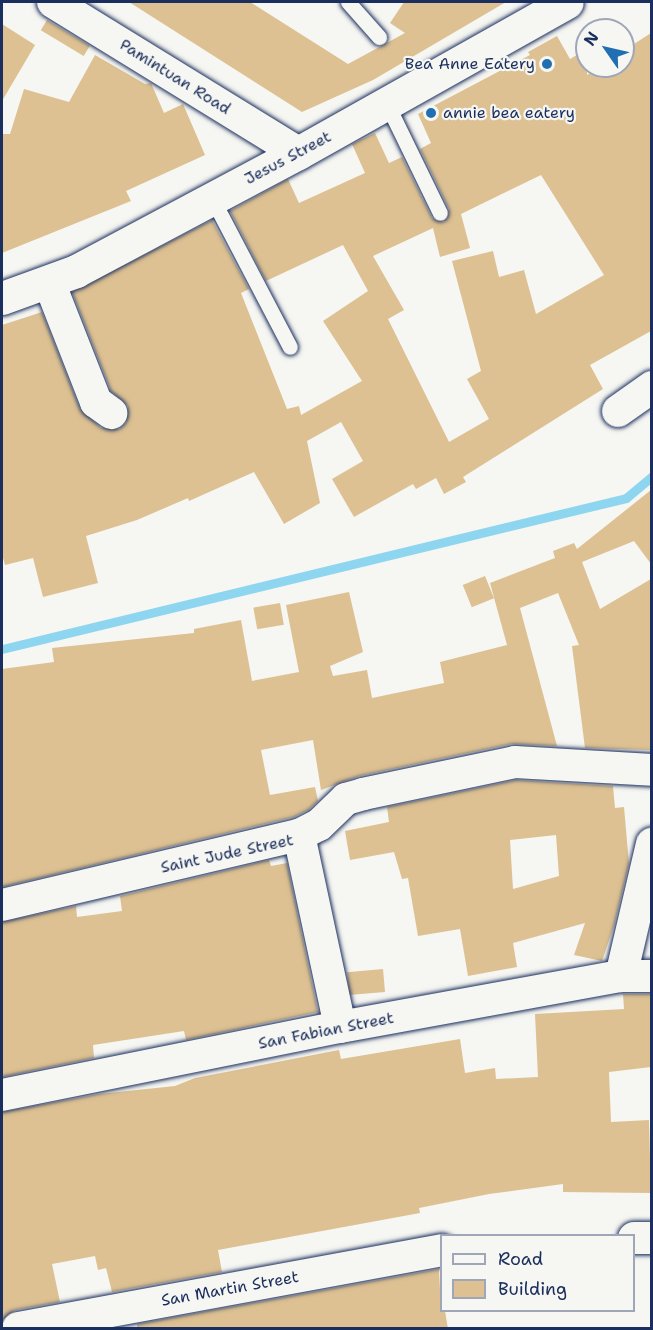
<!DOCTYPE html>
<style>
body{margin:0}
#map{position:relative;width:653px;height:1330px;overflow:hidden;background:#f6f6f2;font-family:"Shantell Sans",sans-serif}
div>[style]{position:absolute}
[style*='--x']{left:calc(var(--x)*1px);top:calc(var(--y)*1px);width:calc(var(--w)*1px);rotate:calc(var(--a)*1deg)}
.stream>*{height:9px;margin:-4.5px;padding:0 4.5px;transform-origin:4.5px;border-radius:4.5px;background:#8ed6f0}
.building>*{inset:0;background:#ddc192;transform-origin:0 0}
.roads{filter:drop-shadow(0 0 2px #1b2f5e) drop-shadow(0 0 2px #1b2f5e)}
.lane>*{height:15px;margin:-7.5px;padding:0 7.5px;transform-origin:7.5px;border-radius:7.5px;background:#f6f6f2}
.street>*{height:32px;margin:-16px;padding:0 16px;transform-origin:16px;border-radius:16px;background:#f6f6f2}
.secondary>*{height:33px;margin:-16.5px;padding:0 16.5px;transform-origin:16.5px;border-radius:16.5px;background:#f6f6f2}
.dots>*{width:16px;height:16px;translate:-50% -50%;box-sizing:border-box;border:3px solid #f6f6f2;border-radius:50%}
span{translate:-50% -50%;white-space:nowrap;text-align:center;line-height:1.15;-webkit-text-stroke:4.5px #f6f6f2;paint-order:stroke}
.poi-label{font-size:16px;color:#1b2f5e}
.right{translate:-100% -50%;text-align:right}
.left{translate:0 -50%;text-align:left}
.street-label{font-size:16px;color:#1b2f5e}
.frame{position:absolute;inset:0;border:3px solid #1b2f5e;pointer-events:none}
.legend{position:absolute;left:440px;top:1234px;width:195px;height:78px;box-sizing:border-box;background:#f6f6f2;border:2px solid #9ea6b7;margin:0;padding:8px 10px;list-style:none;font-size:18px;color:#1b2f5e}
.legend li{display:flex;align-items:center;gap:12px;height:30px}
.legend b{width:30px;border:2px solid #9ea6b7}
.north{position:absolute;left:575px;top:18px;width:60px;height:60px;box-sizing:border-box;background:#f6f6f2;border:2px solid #9ea6b7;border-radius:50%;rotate:304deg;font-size:16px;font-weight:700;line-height:24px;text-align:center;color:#1b2f5e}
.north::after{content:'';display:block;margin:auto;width:21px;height:27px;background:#1f6fb2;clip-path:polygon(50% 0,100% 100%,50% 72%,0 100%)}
</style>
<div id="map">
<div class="stream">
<div style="--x:2;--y:649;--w:642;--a:-13.6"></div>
<div style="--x:626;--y:498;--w:34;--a:-40"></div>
</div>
<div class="building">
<div style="clip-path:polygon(129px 2px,250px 2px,348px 64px,405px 33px,390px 23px,404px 2px,506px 2px,373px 80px,302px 112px)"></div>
<div style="left:47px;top:20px;width:50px;height:12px;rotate:31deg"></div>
<div style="clip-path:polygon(2px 24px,35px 45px,2px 101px)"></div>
<div style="clip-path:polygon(evenodd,651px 33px,651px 331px,590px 365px,603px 389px,463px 477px,466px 482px,444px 494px,436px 478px,416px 489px,413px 484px,354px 517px,332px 479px,363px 461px,341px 422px,307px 441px,320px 503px,284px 524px,254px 472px,189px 501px,188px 498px,137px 520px,86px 536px,98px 583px,43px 597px,33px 558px,5px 565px,2px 554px,2px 325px,42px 312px,80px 409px,101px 428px,119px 429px,126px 423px,128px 406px,111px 391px,72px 292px,212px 220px,249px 289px,241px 293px,287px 409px,299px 406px,301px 415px,362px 381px,323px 321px,368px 291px,343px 245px,266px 281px,230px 211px,288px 179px,299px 203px,365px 173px,352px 144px,375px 133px,389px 163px,402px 157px,432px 218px,444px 222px,449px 209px,420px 149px,431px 143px,418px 114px,530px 55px,528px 52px,557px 36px,570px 59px,587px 49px,587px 75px,600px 66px,623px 66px,623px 51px,651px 33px,541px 175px,604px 275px,536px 314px,524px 270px,499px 277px,493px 251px,452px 261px,481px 371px,467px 379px,489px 419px,449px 442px,388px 319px,404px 310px,373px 256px,433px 228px,440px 257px,470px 248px,461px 214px,541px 175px)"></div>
<div style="clip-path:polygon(95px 55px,145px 84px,151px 83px,164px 113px,183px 104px,205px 155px,126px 191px,131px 201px,2px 253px,2px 134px,10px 134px,24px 89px,69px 102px)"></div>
<div style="clip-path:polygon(651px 490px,651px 564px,634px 541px,582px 562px,600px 609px,651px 579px,651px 750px,585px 748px,572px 646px,579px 645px,558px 593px,520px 608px,557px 746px,511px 744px,359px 776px,321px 790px,313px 740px,261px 750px,270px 795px,315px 787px,318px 801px,308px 810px,294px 817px,2px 887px,2px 669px,54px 662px,52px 648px,194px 633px,194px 629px,241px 620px,252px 681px,299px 672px,286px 605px,349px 592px,363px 652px,330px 666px,333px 676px,367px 670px,372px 698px,444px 683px,440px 662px,507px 645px,490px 583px,555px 558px,553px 551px,574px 543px,577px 549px)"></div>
<div style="left:485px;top:576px;width:24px;height:24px;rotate:68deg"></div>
<div style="left:280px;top:603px;width:22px;height:27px;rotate:80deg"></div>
<div style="clip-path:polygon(evenodd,516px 780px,613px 786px,615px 808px,624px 807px,629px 864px,614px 926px,602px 961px,574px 955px,585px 923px,513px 943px,517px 967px,468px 976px,460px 929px,418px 936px,408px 878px,402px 879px,394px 852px,350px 860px,345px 831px,389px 822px,387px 807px,516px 780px,556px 835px,559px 876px,513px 889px,510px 840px,556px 835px)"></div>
<div style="clip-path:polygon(269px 860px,271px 866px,287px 863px,318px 1012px,186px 1040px,184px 1031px,93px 1045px,94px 1058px,2px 1077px,2px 922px,76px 906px,77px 917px,122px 911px,120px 896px)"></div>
<div style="left:383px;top:969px;width:23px;height:36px;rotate:85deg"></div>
<div style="clip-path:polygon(623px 994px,651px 994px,651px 1067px,609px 1072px,611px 1122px,649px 1120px,651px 1193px,563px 1192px,563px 1184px,489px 1194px,419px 1208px,420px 1213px,218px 1250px,222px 1272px,112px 1292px,106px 1268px,98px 1270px,95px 1256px,52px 1264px,60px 1302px,15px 1310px,2px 1320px,2px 1112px,99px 1094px,175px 1086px,195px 1078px,339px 1050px,341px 1059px,460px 1039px,465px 1073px,495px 1068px,496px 1079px,538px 1077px,535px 1014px,624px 1009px)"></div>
<div style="clip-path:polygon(439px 1269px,441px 1311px,445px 1311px,448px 1329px,137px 1329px,137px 1324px)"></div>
</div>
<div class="roads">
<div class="lane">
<div style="--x:348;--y:2;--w:47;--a:48.5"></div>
<div style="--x:387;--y:104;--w:121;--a:64.1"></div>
<div style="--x:212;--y:198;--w:168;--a:62.4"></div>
</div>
<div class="street">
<div style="--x:53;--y:2;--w:288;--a:31.6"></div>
<div style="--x:49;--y:282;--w:129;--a:68.6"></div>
<div style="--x:96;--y:402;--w:19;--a:36"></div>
<div style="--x:618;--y:411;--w:42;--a:-35.2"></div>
<div style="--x:299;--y:835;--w:196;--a:77.9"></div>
<div style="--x:2;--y:905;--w:305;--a:-13.3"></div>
<div style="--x:299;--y:835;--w:22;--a:-27"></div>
<div style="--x:319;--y:825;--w:37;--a:-44"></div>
<div style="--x:346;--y:799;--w:18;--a:-16"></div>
<div style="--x:363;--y:794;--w:155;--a:-11.9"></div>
<div style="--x:515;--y:762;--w:137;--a:3.3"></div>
<div style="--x:621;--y:976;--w:136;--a:-76.8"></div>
<div style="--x:2;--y:1095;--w:345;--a:-11.4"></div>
<div style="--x:340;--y:1027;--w:286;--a:-10.3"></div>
<div style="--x:621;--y:976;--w:31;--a:0"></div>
<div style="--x:634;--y:1238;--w:18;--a:0"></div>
<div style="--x:18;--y:1328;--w:431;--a:-10.4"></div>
</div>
<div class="secondary">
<div style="--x:2;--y:298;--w:79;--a:-20"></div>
<div style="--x:76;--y:271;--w:251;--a:-28"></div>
<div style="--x:298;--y:153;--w:308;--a:-29.3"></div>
</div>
</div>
<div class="dots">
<div style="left:547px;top:64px;background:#1f6fb2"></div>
<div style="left:431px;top:113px;background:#1f6fb2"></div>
</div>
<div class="poi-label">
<span class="right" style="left:535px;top:64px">Bea Anne Eatery</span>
<span class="left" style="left:443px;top:113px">annie bea eatery</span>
</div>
<div class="street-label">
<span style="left:175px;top:77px;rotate:32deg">Pamintuan Road</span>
<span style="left:288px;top:158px;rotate:-28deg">Jesus Street</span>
<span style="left:227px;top:854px;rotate:-12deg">Saint Jude Street</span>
<span style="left:326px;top:1031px;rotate:-11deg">San Fabian Street</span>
<span style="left:230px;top:1289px;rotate:-10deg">San Martin Street</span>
</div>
<div class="frame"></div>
<ul class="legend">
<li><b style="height:8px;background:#f6f6f2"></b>Road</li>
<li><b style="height:16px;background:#ddc192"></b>Building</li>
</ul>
<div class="north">N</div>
</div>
